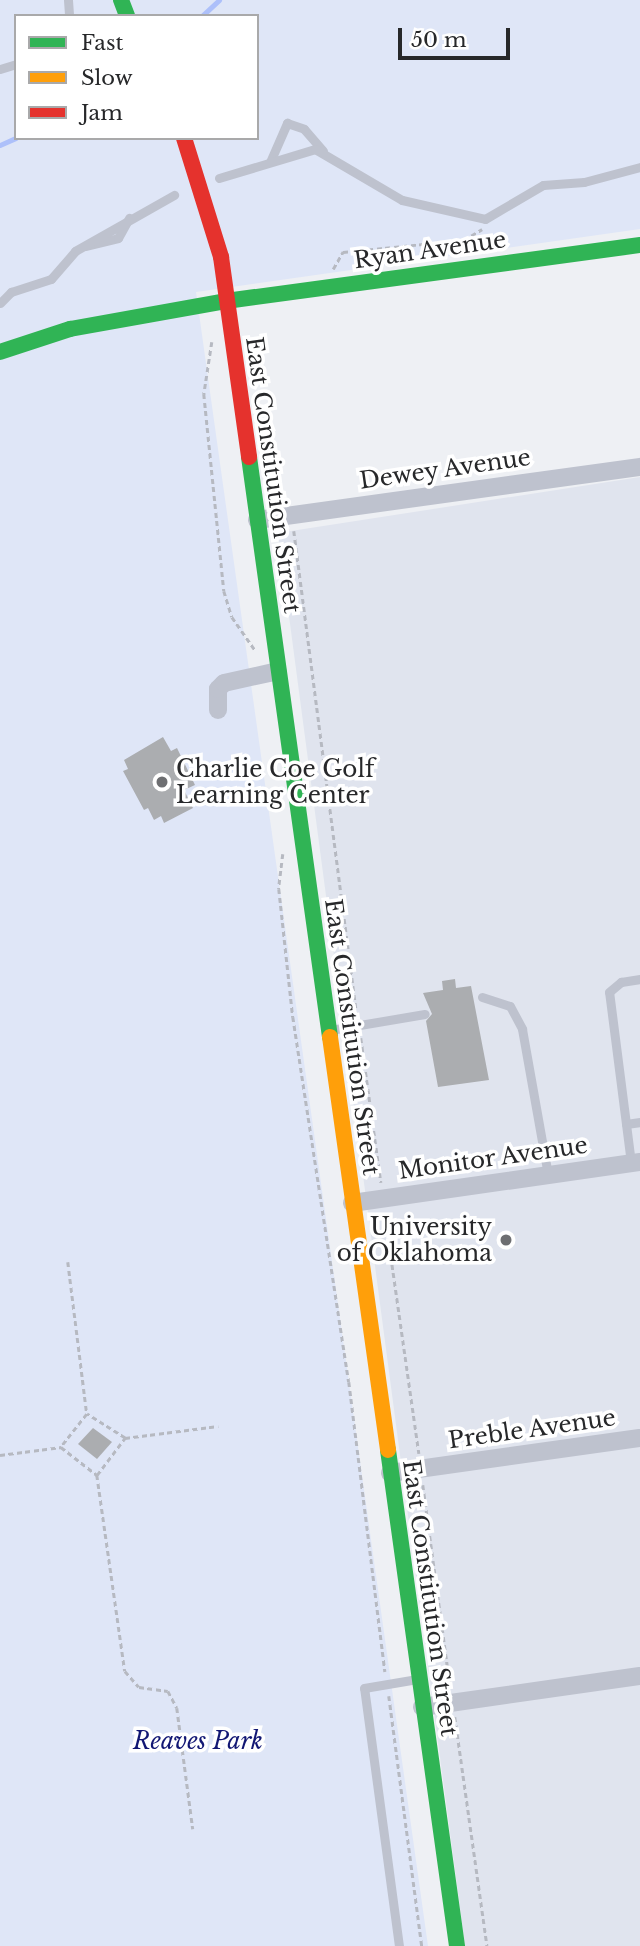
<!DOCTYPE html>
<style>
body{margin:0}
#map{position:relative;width:640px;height:1946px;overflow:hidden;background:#eef0f4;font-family:"Libre Baskerville",serif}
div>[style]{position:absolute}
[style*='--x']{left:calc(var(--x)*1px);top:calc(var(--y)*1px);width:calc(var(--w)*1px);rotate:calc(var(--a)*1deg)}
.built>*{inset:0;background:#e0e4ee}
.green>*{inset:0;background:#dfe6f7}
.stream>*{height:4.5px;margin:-2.25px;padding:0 2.25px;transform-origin:2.25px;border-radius:2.25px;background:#adc0fa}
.building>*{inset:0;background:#abadb0}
.path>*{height:2.5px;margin-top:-1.25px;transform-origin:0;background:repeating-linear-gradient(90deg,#b6b9c1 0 5px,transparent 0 8.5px)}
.lane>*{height:9px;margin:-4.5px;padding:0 4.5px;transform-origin:4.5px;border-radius:4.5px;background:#bec2ce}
.street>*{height:18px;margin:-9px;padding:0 9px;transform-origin:9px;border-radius:9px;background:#bec2ce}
.fast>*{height:16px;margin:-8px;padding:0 8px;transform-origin:8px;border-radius:8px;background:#30b455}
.slow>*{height:16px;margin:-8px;padding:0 8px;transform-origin:8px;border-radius:8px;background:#ff9f0a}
.jam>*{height:16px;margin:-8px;padding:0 8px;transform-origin:8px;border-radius:8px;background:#e5322d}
.dots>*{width:19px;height:19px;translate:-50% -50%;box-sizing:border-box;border:4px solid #fff;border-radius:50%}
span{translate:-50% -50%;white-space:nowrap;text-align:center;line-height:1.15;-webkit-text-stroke:7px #fff;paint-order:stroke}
.street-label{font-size:23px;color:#27282a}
.poi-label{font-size:23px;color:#27282a}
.left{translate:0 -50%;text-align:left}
.right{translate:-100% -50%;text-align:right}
.park-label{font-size:23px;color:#121774;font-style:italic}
.legend{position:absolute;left:14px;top:14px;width:245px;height:126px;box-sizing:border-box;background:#fff;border:2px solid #a9a9aa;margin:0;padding:9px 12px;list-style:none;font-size:21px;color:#27282a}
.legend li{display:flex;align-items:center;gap:14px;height:35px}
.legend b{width:35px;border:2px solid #a9a9aa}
.scale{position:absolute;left:398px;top:28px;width:112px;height:32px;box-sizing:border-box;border:4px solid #27282a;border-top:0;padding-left:9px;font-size:21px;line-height:24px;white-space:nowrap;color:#27282a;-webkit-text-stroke:5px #fff;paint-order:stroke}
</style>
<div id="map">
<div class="built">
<div style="clip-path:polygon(640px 477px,640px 1946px,465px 1946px,278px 533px)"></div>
</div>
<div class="green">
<div style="clip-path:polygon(evenodd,0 0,640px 0,640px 229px,196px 292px,428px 1946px,0 1946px,0 0,16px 16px,257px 16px,257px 138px,16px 138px,16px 16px)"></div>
</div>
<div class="stream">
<div style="--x:202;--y:16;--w:23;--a:-43"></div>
<div style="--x:0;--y:145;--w:17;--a:-24"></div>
</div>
<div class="building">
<div style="clip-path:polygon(163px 737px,171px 751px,177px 748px,195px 785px,184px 790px,193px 808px,164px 823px,161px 816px,154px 820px,148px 808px,144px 810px,123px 771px,128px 769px,124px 760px)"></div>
<div style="clip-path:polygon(455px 979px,456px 988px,471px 986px,489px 1080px,438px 1087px,426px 1021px,432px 1014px,423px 993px,443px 990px,442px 981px)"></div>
<div style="clip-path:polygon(93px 1428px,112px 1442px,97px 1459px,78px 1444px)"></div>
</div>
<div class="path">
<div style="--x:333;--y:269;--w:20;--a:-60"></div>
<div style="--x:343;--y:252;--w:122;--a:-5.7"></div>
<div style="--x:464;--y:240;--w:21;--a:-31"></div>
<div style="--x:212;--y:342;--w:53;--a:98.7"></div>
<div style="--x:204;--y:394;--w:198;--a:84.2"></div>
<div style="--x:224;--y:591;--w:27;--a:73"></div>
<div style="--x:232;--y:617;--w:40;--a:55.1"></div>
<div style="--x:294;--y:531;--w:487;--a:82.6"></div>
<div style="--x:283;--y:854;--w:35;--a:97"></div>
<div style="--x:279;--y:889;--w:129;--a:83.8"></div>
<div style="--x:293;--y:1017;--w:369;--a:81.3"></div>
<div style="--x:349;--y:1382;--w:292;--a:82.9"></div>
<div style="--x:361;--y:1038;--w:146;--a:82.1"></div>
<div style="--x:385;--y:1214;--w:242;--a:81.9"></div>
<div style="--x:68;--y:1262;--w:153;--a:82.9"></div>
<div style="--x:125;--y:1438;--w:94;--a:-7.4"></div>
<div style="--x:0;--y:1455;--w:62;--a:-7.5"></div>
<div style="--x:97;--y:1475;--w:46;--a:-52.9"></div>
<div style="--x:125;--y:1438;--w:45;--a:-147.7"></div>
<div style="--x:87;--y:1414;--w:42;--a:128.2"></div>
<div style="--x:61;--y:1447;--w:46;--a:37.9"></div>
<div style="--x:97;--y:1475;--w:198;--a:81.9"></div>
<div style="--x:125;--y:1671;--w:21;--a:49"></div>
<div style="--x:139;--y:1687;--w:29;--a:8"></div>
<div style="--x:168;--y:1691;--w:19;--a:62"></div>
<div style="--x:177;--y:1708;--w:122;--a:82.5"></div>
<div style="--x:423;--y:1485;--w:203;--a:82.3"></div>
<div style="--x:389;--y:1696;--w:252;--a:82.5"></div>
<div style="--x:455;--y:1717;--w:231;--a:82"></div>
</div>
<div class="lane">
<div style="--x:68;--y:0;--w:16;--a:86"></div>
<div style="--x:0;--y:69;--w:17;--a:-17"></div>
<div style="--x:270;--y:162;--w:43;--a:-66.4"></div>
<div style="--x:287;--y:123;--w:18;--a:19"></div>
<div style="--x:304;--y:129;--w:29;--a:49"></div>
<div style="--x:219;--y:178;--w:100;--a:-16.8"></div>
<div style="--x:315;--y:149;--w:101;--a:30.4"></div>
<div style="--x:402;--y:200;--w:85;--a:12.9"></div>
<div style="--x:485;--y:219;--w:67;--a:-30.4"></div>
<div style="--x:543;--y:185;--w:41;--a:-4.2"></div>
<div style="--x:584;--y:182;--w:58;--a:-15"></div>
<div style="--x:86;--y:246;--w:33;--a:-14"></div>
<div style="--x:118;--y:238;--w:23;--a:-61"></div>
<div style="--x:0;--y:303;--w:16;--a:-45"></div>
<div style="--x:11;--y:292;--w:42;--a:-18"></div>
<div style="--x:51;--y:279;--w:37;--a:-49"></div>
<div style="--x:75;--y:251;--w:114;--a:-29.5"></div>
<div style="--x:482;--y:997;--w:29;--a:18"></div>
<div style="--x:510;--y:1006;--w:26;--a:62"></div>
<div style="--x:522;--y:1029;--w:148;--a:79.9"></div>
<div style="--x:330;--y:1030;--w:96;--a:-9.6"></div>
<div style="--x:626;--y:1124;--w:14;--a:-8"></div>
<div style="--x:631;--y:1163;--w:172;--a:-97.3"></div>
<div style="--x:609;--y:992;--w:16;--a:-40"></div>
<div style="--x:621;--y:982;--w:19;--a:-9"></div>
<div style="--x:399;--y:1946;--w:260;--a:-97.7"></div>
<div style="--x:364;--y:1688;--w:54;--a:-9.6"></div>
</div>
<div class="street">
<div style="--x:257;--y:520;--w:387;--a:-7.9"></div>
<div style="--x:218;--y:710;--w:21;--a:-90"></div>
<div style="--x:218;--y:689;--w:8;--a:-45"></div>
<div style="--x:224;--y:683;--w:55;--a:-12.5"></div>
<div style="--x:352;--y:1203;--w:291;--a:-8.1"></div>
<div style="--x:390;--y:1473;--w:252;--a:-8"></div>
<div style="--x:422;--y:1707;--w:220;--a:-8.1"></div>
</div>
<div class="fast">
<div style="--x:121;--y:0;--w:17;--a:69"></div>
<div style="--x:0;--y:352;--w:74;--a:-18.2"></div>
<div style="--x:70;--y:329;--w:158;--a:-10.2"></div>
<div style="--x:226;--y:301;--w:418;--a:-7.7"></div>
<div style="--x:249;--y:457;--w:586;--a:82.05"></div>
<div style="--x:388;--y:1450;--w:501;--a:82.08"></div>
</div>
<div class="slow">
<div style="--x:330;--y:1037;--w:417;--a:82"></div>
</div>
<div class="jam">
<div style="--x:184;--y:138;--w:125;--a:72.7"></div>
<div style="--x:221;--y:257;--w:202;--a:82"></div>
</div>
<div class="dots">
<div style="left:162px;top:782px;background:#6d6e71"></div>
<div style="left:506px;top:1240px;background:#6d6e71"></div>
</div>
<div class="street-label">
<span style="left:430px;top:250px;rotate:-8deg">Ryan Avenue</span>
<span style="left:445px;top:469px;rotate:-8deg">Dewey Avenue</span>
<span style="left:273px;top:475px;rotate:82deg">East Constitution Street</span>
<span style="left:352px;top:1037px;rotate:82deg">East Constitution Street</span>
<span style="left:493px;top:1158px;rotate:-8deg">Monitor Avenue</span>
<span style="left:532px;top:1429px;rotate:-8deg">Preble Avenue</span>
<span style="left:430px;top:1598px;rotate:82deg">East Constitution Street</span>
</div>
<div class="poi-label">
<span class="left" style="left:176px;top:782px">Charlie Coe Golf<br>Learning Center</span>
<span class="right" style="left:492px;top:1240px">University<br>of Oklahoma</span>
</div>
<div class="park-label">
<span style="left:198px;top:1741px">Reaves Park</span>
</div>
<ul class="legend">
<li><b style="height:9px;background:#30b455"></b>Fast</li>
<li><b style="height:9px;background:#ff9f0a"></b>Slow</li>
<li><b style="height:9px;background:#e5322d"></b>Jam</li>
</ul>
<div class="scale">50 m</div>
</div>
